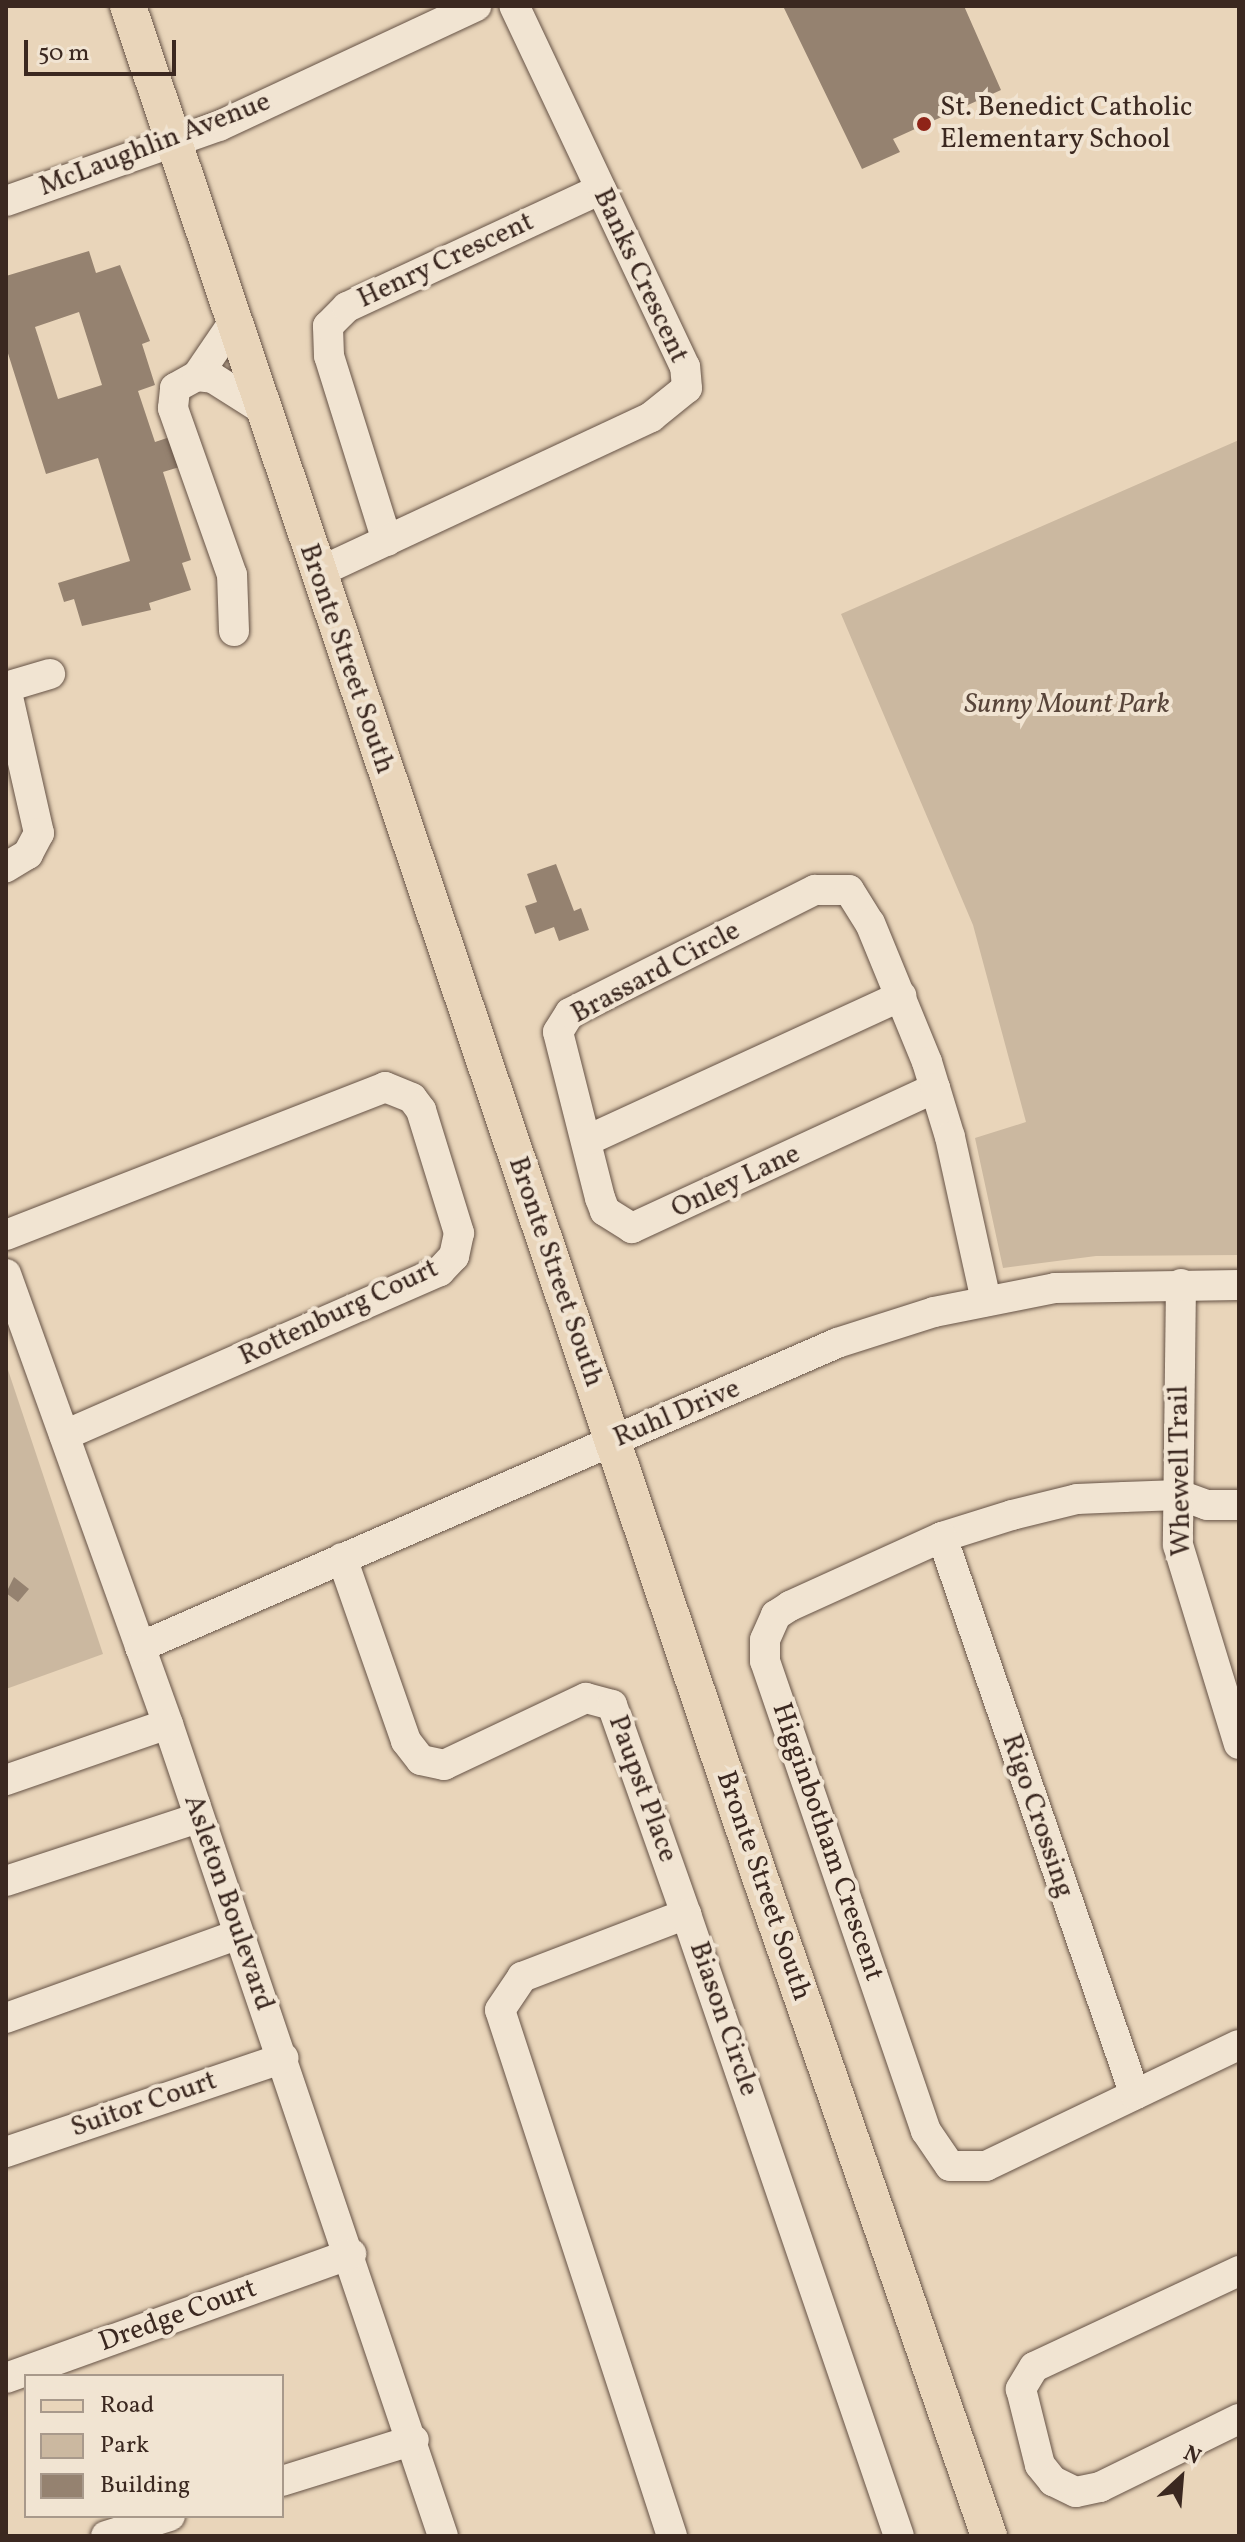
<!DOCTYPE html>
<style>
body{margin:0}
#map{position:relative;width:1245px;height:2542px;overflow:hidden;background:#e9d5ba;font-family:Vollkorn,serif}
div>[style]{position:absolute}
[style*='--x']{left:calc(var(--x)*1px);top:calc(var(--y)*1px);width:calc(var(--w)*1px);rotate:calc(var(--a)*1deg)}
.green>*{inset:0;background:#cbb8a0}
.building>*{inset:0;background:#958270}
.roads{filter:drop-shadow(0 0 2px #665346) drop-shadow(0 0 2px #665346)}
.minor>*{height:30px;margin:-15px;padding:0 15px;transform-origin:15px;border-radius:15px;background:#f1e4d2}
.major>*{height:36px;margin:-18px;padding:0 18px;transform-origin:18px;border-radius:18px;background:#e9d5ba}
.dots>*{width:22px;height:22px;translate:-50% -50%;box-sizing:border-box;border:4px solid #f1e4d2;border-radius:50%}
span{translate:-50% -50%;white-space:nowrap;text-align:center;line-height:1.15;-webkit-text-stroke:8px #f1e4d2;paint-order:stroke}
.poi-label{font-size:28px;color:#3b2820}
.left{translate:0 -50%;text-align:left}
.street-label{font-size:28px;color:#3b2820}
.park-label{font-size:28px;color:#58453a;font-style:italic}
.frame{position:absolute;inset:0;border:8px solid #3b2820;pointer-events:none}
.legend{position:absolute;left:24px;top:2374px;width:260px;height:144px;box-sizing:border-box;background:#f1e4d2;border:2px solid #a8998b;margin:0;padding:10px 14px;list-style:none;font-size:24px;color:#3b2820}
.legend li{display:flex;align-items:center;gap:16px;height:40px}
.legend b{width:40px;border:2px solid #a8998b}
.north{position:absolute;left:1141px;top:2438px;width:80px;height:80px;-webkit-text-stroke:6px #f1e4d2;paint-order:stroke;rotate:26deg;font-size:22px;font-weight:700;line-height:32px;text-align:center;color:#3b2820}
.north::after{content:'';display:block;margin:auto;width:28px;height:36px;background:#3b2820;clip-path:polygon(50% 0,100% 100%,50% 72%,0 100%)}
.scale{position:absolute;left:24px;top:40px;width:152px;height:36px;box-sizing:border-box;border:4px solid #3b2820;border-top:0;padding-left:10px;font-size:24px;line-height:28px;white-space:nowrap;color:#3b2820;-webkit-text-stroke:6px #f1e4d2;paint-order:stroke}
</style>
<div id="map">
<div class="green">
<div style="clip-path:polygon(1239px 440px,1239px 1255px,1096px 1256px,1003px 1268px,975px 1138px,1026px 1122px,973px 925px,841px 614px)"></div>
<div style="clip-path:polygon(6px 1364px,103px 1654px,6px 1689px)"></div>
</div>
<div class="building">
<div style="clip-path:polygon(783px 6px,964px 6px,1001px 90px,893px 139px,900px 152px,862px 169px)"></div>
<div style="clip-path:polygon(evenodd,89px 251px,96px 273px,120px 265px,150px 341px,142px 344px,155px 385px,138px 391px,155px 442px,176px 435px,186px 465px,163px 472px,191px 560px,182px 563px,191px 590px,149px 603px,151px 610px,82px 626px,74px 599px,64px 602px,58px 583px,130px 561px,98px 458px,46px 474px,6px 347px,6px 276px,89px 251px,79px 312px,102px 385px,58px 399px,35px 327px,79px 312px)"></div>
<div style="clip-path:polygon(556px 864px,574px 911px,581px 908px,589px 930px,559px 941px,554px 927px,535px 934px,525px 906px,537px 902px,527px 874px)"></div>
<div style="clip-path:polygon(14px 1577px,29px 1589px,18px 1602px,6px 1593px)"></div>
</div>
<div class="roads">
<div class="minor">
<div style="--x:6;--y:201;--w:226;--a:-19.4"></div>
<div style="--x:219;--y:126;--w:284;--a:-25"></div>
<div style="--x:197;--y:376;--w:64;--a:-55.8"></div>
<div style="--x:387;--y:541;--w:194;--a:-107.4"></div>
<div style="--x:329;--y:356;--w:30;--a:-92"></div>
<div style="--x:328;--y:326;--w:27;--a:-45"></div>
<div style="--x:347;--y:307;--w:278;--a:-24.9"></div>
<div style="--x:317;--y:573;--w:369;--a:-25"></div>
<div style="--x:651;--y:417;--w:46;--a:-38.9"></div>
<div style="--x:687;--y:388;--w:21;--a:-95"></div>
<div style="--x:685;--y:367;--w:399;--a:-115.3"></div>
<div style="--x:234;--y:631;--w:56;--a:-92"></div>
<div style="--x:232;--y:575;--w:177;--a:-109.5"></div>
<div style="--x:173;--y:408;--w:20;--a:-84"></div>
<div style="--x:175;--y:388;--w:25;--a:-29"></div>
<div style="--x:197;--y:376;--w:16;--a:7"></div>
<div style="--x:213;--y:378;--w:58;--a:32.3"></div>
<div style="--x:6;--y:687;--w:46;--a:-16.5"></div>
<div style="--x:6;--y:688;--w:149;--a:77.2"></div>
<div style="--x:39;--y:833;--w:24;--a:118"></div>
<div style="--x:28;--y:854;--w:26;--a:149"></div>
<div style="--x:935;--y:1088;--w:334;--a:155.2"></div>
<div style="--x:632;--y:1228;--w:32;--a:-148"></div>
<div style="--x:605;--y:1211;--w:14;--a:-111"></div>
<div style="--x:600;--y:1198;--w:171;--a:-104.2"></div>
<div style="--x:558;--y:1032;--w:22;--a:-58"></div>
<div style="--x:570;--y:1013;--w:274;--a:-26.7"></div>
<div style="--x:815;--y:890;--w:34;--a:0"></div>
<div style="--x:849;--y:890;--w:39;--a:58"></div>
<div style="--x:870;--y:923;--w:150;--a:67.7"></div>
<div style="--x:927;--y:1062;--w:27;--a:73"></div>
<div style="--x:935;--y:1088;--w:51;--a:73"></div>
<div style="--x:950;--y:1137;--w:168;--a:77.6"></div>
<div style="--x:588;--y:1140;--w:345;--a:-24.7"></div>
<div style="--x:6;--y:1235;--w:407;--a:-21.3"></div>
<div style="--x:385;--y:1087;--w:29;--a:22"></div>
<div style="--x:412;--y:1098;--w:15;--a:53"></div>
<div style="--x:421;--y:1110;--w:129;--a:72.8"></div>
<div style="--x:459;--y:1233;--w:24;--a:102"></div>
<div style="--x:454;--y:1256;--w:21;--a:133"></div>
<div style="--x:440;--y:1271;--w:410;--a:156.4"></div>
<div style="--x:6;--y:1274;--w:478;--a:70.2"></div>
<div style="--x:168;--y:1724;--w:857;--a:71.29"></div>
<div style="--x:1181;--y:1284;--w:261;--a:90.7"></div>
<div style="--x:1178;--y:1545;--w:208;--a:73"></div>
<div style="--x:1239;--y:1505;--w:32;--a:180"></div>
<div style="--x:1207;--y:1505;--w:30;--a:-160"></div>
<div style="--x:1179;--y:1495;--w:55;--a:177.9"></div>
<div style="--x:1124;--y:1497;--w:47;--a:177.6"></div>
<div style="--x:1077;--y:1499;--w:67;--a:166.2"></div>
<div style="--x:1012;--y:1515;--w:73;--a:162.6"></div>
<div style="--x:942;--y:1537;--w:167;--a:155.6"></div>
<div style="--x:790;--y:1606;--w:17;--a:147"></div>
<div style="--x:776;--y:1615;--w:27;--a:114"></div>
<div style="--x:765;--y:1640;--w:21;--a:90"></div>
<div style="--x:765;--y:1661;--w:497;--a:71.1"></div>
<div style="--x:926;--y:2131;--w:42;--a:55.6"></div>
<div style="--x:950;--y:2166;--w:36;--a:0"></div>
<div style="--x:986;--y:2166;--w:280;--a:-25.6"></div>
<div style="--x:942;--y:1537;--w:590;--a:70.92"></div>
<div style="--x:342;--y:1558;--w:194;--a:70.7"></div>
<div style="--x:406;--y:1741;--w:24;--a:52"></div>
<div style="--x:421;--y:1760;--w:24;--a:12"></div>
<div style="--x:444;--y:1765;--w:157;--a:-25.3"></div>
<div style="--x:586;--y:1698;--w:27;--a:15"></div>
<div style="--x:612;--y:1705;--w:222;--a:70.5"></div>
<div style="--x:140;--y:1647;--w:760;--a:-23.56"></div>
<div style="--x:837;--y:1343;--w:102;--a:-17.7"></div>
<div style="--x:934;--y:1312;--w:123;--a:-11.2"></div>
<div style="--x:1055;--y:1288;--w:184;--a:-0.9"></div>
<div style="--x:6;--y:1780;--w:171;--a:-19.1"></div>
<div style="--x:6;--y:1881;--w:202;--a:-18.2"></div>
<div style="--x:6;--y:2018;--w:245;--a:-19.8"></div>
<div style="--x:6;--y:2152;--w:293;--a:-18.7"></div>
<div style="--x:1239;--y:2271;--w:226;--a:154.9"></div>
<div style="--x:1034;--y:2367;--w:26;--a:121"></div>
<div style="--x:1021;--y:2389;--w:78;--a:76"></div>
<div style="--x:1040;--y:2465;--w:21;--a:51"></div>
<div style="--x:1053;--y:2481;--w:25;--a:26"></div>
<div style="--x:1076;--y:2492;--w:25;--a:-12"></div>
<div style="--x:1100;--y:2487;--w:155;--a:-26.1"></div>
<div style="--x:6;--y:2378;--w:367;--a:-19.8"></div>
<div style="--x:282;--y:2481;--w:138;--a:-17.3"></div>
<div style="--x:106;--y:2536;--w:67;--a:-17.4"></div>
<div style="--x:672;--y:2536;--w:553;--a:-108.11"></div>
<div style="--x:500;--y:2010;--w:40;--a:-56"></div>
<div style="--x:522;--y:1977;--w:176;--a:-21"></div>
<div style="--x:686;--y:1914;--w:657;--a:71.1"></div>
</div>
<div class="major">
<div style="--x:128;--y:6;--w:1978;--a:71.34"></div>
<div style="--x:761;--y:1880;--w:694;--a:70.83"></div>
</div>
</div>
<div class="dots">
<div style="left:924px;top:124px;background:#8f2418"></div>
</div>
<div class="poi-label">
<span class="left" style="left:940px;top:124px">St. Benedict Catholic<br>Elementary School</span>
</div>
<div class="street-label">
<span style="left:155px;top:145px;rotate:-21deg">McLaughlin Avenue</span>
<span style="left:446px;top:261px;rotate:-25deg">Henry Crescent</span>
<span style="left:640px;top:276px;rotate:65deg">Banks Crescent</span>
<span style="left:346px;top:659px;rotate:71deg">Bronte Street South</span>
<span style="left:656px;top:973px;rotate:-28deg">Brassard Circle</span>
<span style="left:736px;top:1182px;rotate:-25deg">Onley Lane</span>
<span style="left:555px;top:1272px;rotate:71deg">Bronte Street South</span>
<span style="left:339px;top:1313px;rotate:-25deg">Rottenburg Court</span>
<span style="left:677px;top:1414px;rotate:-23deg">Ruhl Drive</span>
<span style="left:1181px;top:1471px;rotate:-91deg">Whewell Trail</span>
<span style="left:642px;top:1789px;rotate:70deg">Paupst Place</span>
<span style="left:1037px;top:1816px;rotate:71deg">Rigo Crossing</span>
<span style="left:827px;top:1842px;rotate:71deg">Higginbotham Crescent</span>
<span style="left:763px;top:1886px;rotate:71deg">Bronte Street South</span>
<span style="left:228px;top:1903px;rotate:71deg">Asleton Boulevard</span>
<span style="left:723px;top:2019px;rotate:71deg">Biason Circle</span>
<span style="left:144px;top:2105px;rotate:-19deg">Suitor Court</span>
<span style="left:178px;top:2316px;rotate:-20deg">Dredge Court</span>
</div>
<div class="park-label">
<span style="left:1067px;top:705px">Sunny Mount Park</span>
</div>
<div class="frame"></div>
<ul class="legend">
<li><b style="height:10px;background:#e9d5ba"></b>Road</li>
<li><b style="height:22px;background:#cbb8a0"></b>Park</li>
<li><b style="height:22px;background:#958270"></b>Building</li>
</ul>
<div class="north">N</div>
<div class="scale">50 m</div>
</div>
